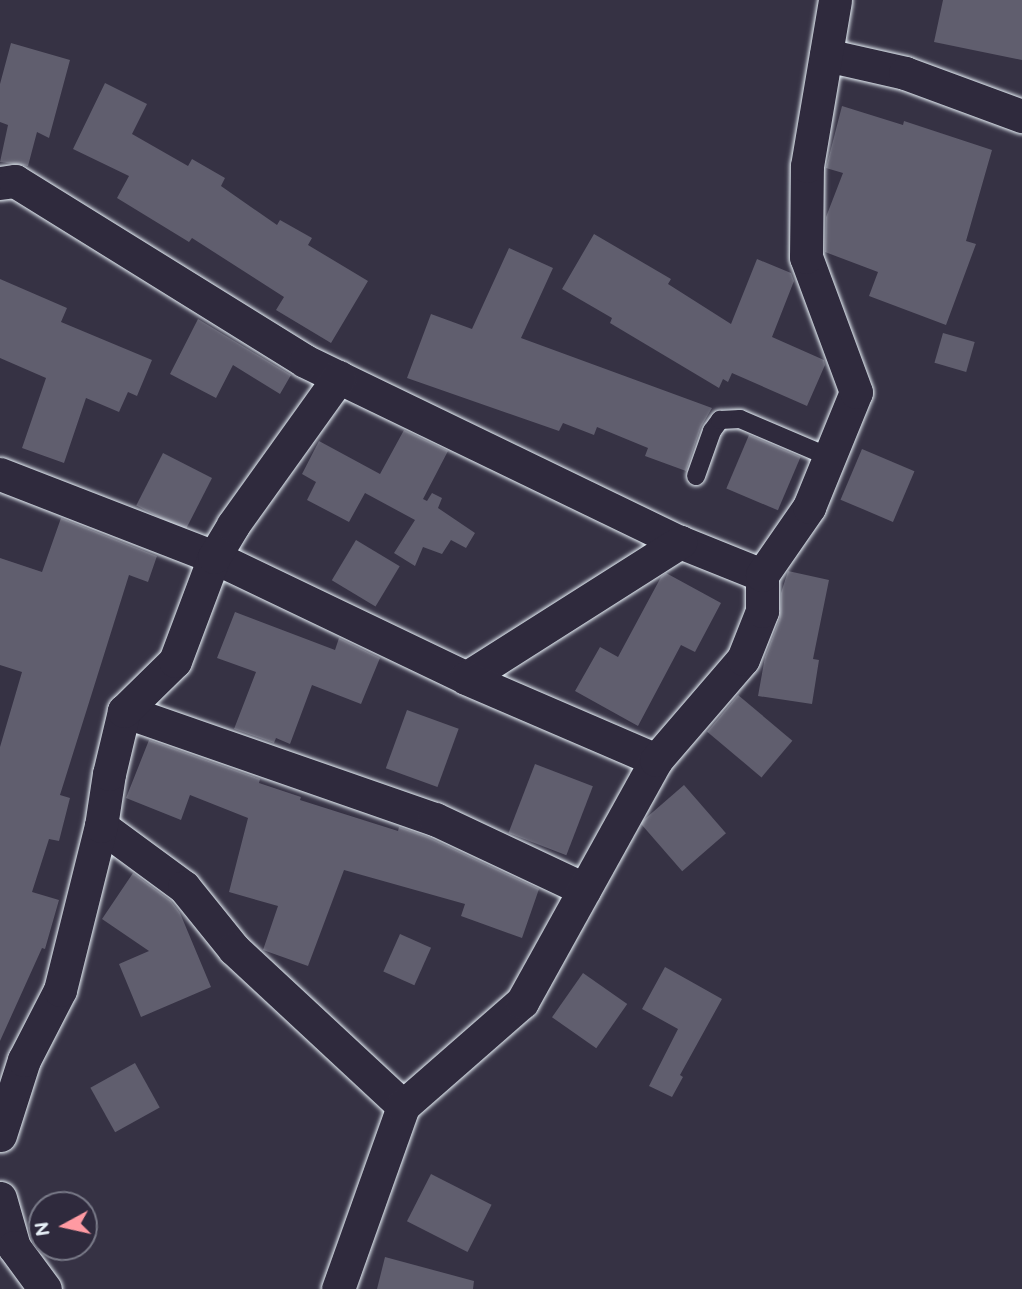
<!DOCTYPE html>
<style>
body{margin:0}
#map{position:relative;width:1022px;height:1289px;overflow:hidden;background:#363244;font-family:"Balsamiq Sans",sans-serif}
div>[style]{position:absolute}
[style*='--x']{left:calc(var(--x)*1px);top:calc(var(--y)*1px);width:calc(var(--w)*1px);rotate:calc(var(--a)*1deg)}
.building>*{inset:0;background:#605e6e;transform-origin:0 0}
.roads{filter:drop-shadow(0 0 2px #e8f1f8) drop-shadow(0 0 2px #e8f1f8)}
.lane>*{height:18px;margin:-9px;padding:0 9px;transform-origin:9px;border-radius:9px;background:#2f2a3d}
.street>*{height:33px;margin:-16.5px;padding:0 16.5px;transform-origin:16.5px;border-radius:16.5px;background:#2f2a3d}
span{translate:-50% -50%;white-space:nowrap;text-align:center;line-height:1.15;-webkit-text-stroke:7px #2f2a3d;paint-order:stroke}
.north{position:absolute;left:28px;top:1191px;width:70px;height:70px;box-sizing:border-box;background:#2f2a3d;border:2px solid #797a88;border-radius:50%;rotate:262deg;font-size:19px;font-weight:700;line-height:28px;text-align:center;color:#e8f1f8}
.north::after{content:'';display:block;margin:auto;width:24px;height:32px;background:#ff9aa2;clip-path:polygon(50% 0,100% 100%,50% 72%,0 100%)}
</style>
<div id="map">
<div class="building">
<div style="clip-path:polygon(943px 0,1022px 0,1022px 60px,934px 42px)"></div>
<div style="clip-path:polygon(11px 43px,70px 60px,49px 138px,37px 132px,28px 166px,0 162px,8px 125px,0 122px,0 84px)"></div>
<div style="clip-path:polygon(105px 83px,147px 104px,132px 134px,188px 166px,192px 159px,225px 178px,221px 186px,277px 225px,280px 220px,312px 238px,308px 245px,368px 281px,331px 343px,276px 310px,284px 297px,192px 238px,189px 242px,117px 198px,129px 176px,73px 149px)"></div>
<div style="clip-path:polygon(842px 106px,903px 125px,904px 121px,992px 150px,966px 241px,976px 244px,946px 325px,869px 296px,878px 272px,825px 252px,826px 217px,843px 173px,826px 168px)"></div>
<div style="clip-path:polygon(594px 234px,671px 279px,668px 284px,731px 324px,757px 259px,791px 273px,794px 281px,772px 337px,824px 360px,825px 365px,807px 406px,732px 373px,728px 382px,723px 379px,719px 388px,610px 323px,612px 318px,562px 289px)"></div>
<div style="clip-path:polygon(509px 248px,553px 268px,521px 338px,712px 408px,701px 427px,686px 471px,645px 456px,648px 448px,597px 427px,594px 435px,563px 423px,559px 431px,407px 378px,431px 314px,472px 329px)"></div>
<div style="clip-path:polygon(0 279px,67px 308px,61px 322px,152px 360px,137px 396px,128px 392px,119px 412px,86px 398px,64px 463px,22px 448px,46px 378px,0 358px)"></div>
<div style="clip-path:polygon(198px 319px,291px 375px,280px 394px,233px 365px,216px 398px,170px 374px)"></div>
<div style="left:943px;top:333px;width:33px;height:31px;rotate:16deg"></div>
<div style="clip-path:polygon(404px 430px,448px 451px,423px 499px,427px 501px,432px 493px,442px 498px,438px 508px,475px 533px,466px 548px,451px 540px,442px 554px,423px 547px,415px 566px,394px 553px,415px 520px,365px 493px,349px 522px,307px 500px,316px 482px,302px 474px,319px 441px,380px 474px)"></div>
<div style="left:749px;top:435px;width:56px;height:58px;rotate:23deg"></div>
<div style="left:862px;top:449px;width:57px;height:55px;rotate:23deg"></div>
<div style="left:163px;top:453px;width:55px;height:59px;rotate:27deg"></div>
<div style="clip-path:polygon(61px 518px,157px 556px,148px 582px,129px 575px,60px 795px,70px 798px,59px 841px,49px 839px,32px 892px,59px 900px,45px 949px,42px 948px,0 1041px,0 747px,22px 672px,0 665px,0 558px,42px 572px)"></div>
<div style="left:356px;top:540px;width:51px;height:47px;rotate:31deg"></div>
<div style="clip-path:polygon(788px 571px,829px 580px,813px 659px,819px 660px,812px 704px,758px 696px,765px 657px,780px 618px,781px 593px)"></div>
<div style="clip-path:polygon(666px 573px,721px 603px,695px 652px,681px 645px,638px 726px,575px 691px,600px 647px,618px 657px,661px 577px)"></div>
<div style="clip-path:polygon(235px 612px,335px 650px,339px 638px,380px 658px,361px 704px,312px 685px,290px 744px,276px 738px,274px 743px,234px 729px,256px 672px,217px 658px)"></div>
<div style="left:738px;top:695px;width:71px;height:48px;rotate:40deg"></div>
<div style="left:407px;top:710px;width:55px;height:62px;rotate:20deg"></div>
<div style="clip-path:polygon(149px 740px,260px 779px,259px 783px,301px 797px,300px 800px,398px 831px,399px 827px,428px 837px,539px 889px,522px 938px,461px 916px,465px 904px,344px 870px,308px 966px,263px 950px,278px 906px,229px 892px,248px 818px,190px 795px,181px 820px,126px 798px)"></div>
<div style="left:535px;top:764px;width:62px;height:74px;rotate:21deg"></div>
<div style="left:684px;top:785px;width:64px;height:58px;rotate:49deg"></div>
<div style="clip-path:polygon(133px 873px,171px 901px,180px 913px,211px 987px,141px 1017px,119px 964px,149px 951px,102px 919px)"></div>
<div style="left:400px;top:934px;width:34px;height:41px;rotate:24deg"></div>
<div style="clip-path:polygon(665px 967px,722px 999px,680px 1075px,683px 1077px,672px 1097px,649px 1086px,678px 1029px,642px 1009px)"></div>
<div style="left:583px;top:973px;width:54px;height:54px;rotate:35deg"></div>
<div style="left:135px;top:1063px;width:51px;height:51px;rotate:61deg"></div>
<div style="left:431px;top:1174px;width:68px;height:53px;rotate:27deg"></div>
<div style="clip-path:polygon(385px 1257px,474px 1281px,473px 1289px,377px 1289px)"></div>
</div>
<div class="roads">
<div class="lane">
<div style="--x:696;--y:476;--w:48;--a:-70.4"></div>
<div style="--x:712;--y:431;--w:14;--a:-54"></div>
<div style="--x:720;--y:420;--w:20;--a:-3"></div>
<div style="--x:740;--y:419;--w:97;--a:23.1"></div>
</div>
<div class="street">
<div style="--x:826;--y:55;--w:81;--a:12.8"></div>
<div style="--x:905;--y:73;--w:125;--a:20.2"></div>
<div style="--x:0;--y:183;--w:15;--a:-8"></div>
<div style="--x:15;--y:181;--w:341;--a:31.8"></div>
<div style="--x:305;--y:361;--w:416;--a:25.8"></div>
<div style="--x:680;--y:542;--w:88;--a:21.9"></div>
<div style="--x:0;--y:474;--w:230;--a:21.2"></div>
<div style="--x:214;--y:557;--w:280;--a:25.6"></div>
<div style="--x:466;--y:678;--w:254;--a:-32.4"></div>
<div style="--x:466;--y:678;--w:207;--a:23.3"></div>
<div style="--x:124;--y:711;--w:329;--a:19.2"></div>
<div style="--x:435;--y:819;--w:165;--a:25.2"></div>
<div style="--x:101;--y:826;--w:103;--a:36.3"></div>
<div style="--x:184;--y:887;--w:80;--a:51.1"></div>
<div style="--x:234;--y:949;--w:231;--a:42.9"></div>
<div style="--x:0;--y:1135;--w:79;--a:-72.3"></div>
<div style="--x:24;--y:1060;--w:79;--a:-62.8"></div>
<div style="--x:60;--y:990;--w:169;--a:-76"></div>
<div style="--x:101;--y:826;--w:53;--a:-81.3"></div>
<div style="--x:109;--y:774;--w:65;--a:-76.6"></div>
<div style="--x:124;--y:711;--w:71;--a:-44.4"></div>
<div style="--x:175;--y:661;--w:111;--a:-69.4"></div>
<div style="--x:214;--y:557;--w:37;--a:-59"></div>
<div style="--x:233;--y:525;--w:182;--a:-54.4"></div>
<div style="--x:0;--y:1198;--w:51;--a:74.1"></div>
<div style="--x:14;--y:1247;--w:52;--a:53.6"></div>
<div style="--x:338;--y:1289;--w:194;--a:-70.4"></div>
<div style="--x:403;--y:1106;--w:158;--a:-41.2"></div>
<div style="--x:522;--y:1002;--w:277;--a:-61"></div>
<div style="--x:656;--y:760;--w:133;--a:-49.3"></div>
<div style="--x:743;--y:659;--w:52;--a:-68.4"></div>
<div style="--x:762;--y:611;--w:36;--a:-90"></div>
<div style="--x:762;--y:575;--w:83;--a:-55.3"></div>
<div style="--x:809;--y:507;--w:124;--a:-67.8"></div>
<div style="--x:856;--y:392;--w:144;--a:-110.3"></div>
<div style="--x:806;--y:257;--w:91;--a:-89.4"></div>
<div style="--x:807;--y:166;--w:168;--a:-80.4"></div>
</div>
</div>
<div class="north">N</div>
</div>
